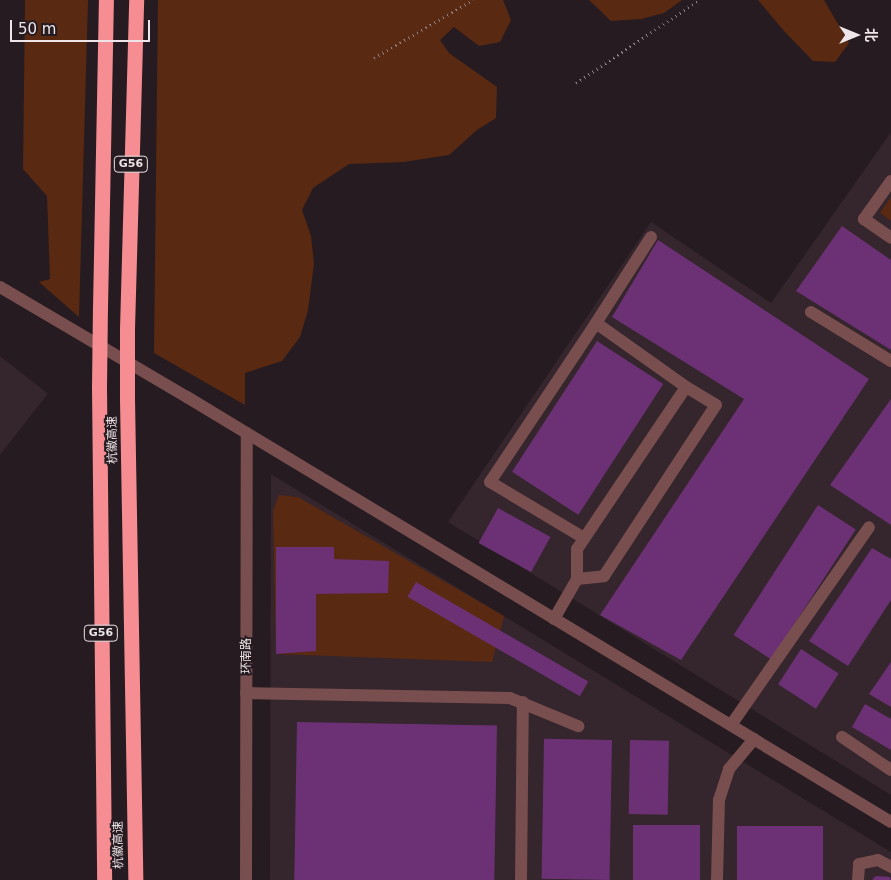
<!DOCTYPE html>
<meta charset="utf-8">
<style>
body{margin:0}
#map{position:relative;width:891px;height:880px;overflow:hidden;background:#261b20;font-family:"DejaVu Sans","Noto Sans SC",sans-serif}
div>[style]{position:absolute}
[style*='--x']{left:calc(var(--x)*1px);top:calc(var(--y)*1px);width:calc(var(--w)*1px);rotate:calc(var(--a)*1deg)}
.built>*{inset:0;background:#35252c;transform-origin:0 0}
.green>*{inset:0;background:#592912}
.building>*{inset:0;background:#6c3175;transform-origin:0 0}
.path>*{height:3px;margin-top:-1.5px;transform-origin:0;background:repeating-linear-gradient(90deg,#8e8488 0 1px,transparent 0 5px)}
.minor>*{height:12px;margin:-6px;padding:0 6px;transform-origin:6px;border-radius:6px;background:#784e4f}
.highway>*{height:15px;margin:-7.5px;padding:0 7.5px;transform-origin:7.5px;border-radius:7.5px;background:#f58d92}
.highway-bridge>*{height:15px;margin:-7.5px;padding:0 7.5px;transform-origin:7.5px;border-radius:7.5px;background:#f58d92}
span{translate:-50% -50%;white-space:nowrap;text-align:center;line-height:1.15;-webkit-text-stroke:4px #261b20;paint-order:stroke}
.shield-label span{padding:1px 4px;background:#261b20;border:1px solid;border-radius:4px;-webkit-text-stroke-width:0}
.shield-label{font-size:11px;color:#ede5e8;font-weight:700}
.street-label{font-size:12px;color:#ede5e8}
.north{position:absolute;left:831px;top:10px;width:50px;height:50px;-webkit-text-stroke:4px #261b20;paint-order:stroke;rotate:90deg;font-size:14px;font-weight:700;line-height:20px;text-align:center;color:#ede5e8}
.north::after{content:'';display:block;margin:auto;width:18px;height:22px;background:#ede5e8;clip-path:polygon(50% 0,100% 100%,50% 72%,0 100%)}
.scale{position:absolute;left:10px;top:20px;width:140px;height:22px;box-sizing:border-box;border:2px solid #ede5e8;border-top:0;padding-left:6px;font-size:15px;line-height:18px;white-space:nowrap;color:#ede5e8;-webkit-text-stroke:4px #261b20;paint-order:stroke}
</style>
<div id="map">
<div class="built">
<div style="clip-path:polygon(891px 132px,891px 795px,448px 522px,651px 222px,771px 303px)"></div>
<div style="left:0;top:356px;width:61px;height:524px;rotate:38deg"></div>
<div style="clip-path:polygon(271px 474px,891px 852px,891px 880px,270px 880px)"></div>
</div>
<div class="green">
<div style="clip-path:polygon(25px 0,88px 0,79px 317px,39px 282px,50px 279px,47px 196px,23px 169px)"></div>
<div style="clip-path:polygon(158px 0,503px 0,511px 20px,500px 42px,479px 46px,454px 27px,440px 40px,449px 53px,497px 87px,496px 118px,477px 130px,449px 155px,403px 162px,349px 164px,313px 188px,302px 210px,311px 236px,314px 264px,308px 310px,300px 337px,282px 361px,245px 373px,245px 405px,154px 353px)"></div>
<div style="clip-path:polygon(589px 0,682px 0,664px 13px,641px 19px,611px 21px)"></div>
<div style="clip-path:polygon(758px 0,824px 0,849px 43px,835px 62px,813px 61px,784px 31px)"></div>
<div style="clip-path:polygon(891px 197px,891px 221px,880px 213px)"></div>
<div style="clip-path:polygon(279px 495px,298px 497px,504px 616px,492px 662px,276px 654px,273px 511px)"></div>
</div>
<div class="building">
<div style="clip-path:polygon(842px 226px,891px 260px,891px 350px,796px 291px)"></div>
<div style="clip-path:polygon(658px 240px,869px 379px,681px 660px,600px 615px,744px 399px,612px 317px)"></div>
<div style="left:597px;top:341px;width:79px;height:156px;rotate:33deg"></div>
<div style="clip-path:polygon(891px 399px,891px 525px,830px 485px)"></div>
<div style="left:818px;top:505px;width:45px;height:155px;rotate:33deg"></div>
<div style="left:498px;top:508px;width:60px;height:40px;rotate:29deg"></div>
<div style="clip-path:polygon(276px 547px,334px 547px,334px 559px,389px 561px,388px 593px,316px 594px,316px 651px,276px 654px)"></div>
<div style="clip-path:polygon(872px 548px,891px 559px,891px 600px,848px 666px,809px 641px)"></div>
<div style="left:416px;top:582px;width:199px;height:17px;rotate:30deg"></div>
<div style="left:801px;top:649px;width:45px;height:42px;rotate:33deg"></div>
<div style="clip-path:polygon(891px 662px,891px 707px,869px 694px)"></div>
<div style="clip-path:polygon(865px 704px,891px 719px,891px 750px,852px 727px)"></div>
<div style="left:297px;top:722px;width:200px;height:158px;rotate:1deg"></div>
<div style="left:612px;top:740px;width:140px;height:68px;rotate:91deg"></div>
<div style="left:630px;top:740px;width:39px;height:74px;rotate:1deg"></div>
<div style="left:633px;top:825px;width:67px;height:55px"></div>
<div style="left:737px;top:826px;width:86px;height:54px"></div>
<div style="clip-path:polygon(876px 876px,890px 877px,891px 880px,872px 880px)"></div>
</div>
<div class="path">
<div style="--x:374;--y:58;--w:115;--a:-30.4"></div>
<div style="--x:576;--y:83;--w:148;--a:-34"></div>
</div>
<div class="minor">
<div style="--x:891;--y:181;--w:47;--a:125.4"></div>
<div style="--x:864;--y:219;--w:33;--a:35"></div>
<div style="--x:0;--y:287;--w:217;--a:30.5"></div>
<div style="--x:187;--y:397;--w:822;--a:31.12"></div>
<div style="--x:811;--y:312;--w:94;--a:31.5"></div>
<div style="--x:596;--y:323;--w:110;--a:35.4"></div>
<div style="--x:584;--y:538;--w:109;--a:-149.2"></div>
<div style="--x:490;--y:482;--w:191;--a:-56.3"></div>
<div style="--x:596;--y:323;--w:102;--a:-57.4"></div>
<div style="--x:554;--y:619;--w:46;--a:-60.1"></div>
<div style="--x:577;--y:579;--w:27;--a:-6"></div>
<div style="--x:604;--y:576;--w:204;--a:-56.8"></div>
<div style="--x:716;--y:405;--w:35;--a:-149"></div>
<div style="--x:686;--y:387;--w:195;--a:123.9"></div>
<div style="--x:577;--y:549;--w:30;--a:90"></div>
<div style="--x:246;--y:693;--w:264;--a:1.1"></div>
<div style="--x:510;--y:698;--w:74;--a:22.4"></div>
<div style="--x:731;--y:725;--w:241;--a:-55.1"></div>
<div style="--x:842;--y:737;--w:59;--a:34"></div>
<div style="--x:246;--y:880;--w:447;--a:-89.9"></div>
<div style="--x:521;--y:880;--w:178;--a:-89.4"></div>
<div style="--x:717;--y:880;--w:80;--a:-88.6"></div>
<div style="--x:719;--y:800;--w:33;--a:-72"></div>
<div style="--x:729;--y:769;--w:39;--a:-50"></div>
<div style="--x:858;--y:880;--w:16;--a:-86"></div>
<div style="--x:859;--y:864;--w:19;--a:-12"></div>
<div style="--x:878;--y:860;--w:15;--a:28"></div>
</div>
<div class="highway">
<div style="--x:100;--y:308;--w:308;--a:-88.9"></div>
<div style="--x:127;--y:329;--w:329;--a:-88.4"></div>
<div style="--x:99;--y:387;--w:493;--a:89.4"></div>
<div style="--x:127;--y:399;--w:481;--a:89"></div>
</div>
<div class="highway-bridge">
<div style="--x:127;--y:329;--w:70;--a:90"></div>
<div style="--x:99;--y:387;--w:79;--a:-89.3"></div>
</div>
<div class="shield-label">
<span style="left:131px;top:164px">G56</span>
<span style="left:101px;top:633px">G56</span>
</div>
<div class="street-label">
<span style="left:113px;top:440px;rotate:-91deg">杭徽高速</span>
<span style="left:247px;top:656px;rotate:-90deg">环南路</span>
<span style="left:119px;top:845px;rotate:-91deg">杭徽高速</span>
</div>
<div class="north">北</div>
<div class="scale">50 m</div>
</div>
